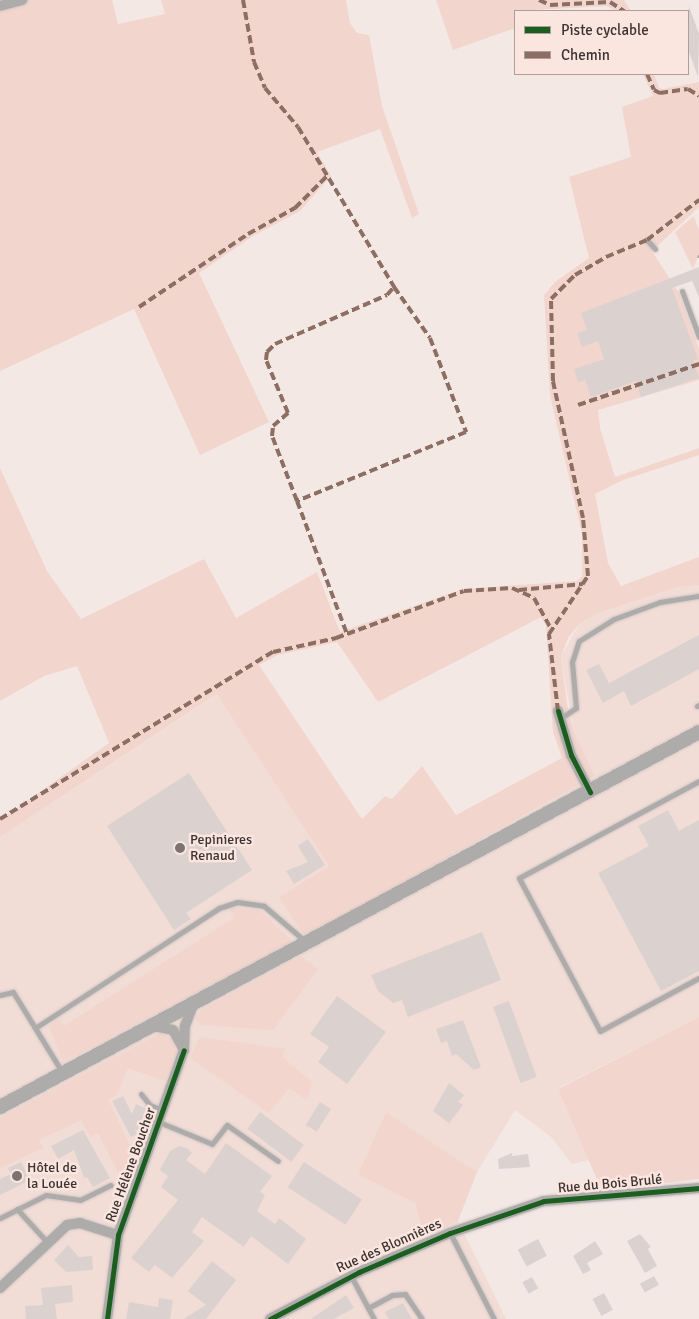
<!DOCTYPE html>
<meta charset="utf-8">
<style>
body{margin:0}
#map{position:relative;width:699px;height:1319px;overflow:hidden;background:#f4e8e5;font-family:Signika,sans-serif}
div>[style]{position:absolute}
[style*='--x']{left:calc(var(--x)*1px);top:calc(var(--y)*1px);width:calc(var(--w)*1px);rotate:calc(var(--a)*1deg)}
.built>*{inset:0;background:#f1dcd6}
.green>*{inset:0;background:#f2d5cd}
.building>*{inset:0;background:#dbd2cf;transform-origin:0 0}
.path>*{height:2px;margin-top:-1px;transform-origin:0;background:repeating-linear-gradient(90deg,#afacaa 0 4px,transparent 0 6.5px)}
.roads{filter:drop-shadow(0 0 1px #cec5c3) drop-shadow(0 0 1px #cec5c3)}
.lane>*{height:5px;margin:-2.5px;padding:0 2.5px;transform-origin:2.5px;border-radius:2.5px;background:#aeacaa}
.street>*{height:10px;margin:-5px;padding:0 5px;transform-origin:5px;border-radius:5px;background:#aeacaa}
.secondary>*{height:14px;margin:-7px;padding:0 7px;transform-origin:7px;border-radius:7px;background:#aeacaa}
.quiet>*{height:4px;margin-top:-2px;transform-origin:0;background:repeating-linear-gradient(90deg,#8d6e63 0 8px,transparent 0 12px)}
.cycleway>*{height:5px;margin:-2.5px;padding:0 2.5px;transform-origin:2.5px;border-radius:2.5px;background:#1b5e20}
.dots>*{width:14px;height:14px;translate:-50% -50%;box-sizing:border-box;border:2px solid #fae5df;border-radius:50%}
span{translate:-50% -50%;white-space:nowrap;text-align:center;line-height:1.15;-webkit-text-stroke:5px #fae5df;paint-order:stroke}
.poi-label{font-size:14px;color:#3c3331}
.left{translate:0 -50%;text-align:left}
.street-label{font-size:14px;color:#3c3331}
.legend{position:absolute;left:514px;top:10px;width:175px;height:65px;box-sizing:border-box;background:#fae5df;border:1px solid #ae9e99;margin:0;padding:6px 9px;list-style:none;font-size:15px;color:#3c3331}
.legend li{display:flex;align-items:center;gap:10px;height:25px}
.legend b{width:25px;border:1px solid #ae9e99}
</style>
<div id="map">
<div class="built">
<div style="clip-path:polygon(699px 585px,699px 1017px,558px 1088px,589px 1160px,572px 1164px,551px 1137px,515px 1110px,477px 1172px,386px 1112px,359px 1173px,415px 1203px,424px 1236px,458px 1221px,506px 1319px,0 1319px,0 837px,218px 694px,329px 866px,279px 897px,443px 862px,595px 776px,574px 732px,561px 657px,579px 624px,598px 613px,678px 587px)"></div>
</div>
<div class="green">
<div style="clip-path:polygon(0 0,112px 0,118px 24px,165px 14px,161px 0,346px 0,350px 23px,357px 33px,369px 35px,382px 106px,419px 214px,412px 218px,380px 129px,317px 152px,331px 176px,300px 211px,253px 236px,199px 273px,269px 422px,200px 455px,134px 309px,0 371px)"></div>
<div style="clip-path:polygon(436px 0,624px 0,631px 11px,617px 11px,606px 6px,515px 11px,515px 28px,453px 50px)"></div>
<div style="clip-path:polygon(evenodd,643px 74px,654px 74px,659px 88px,663px 89px,699px 82px,699px 207px,652px 251px,679px 293px,699px 349px,699px 380px,598px 410px,600px 428px,615px 477px,699px 448px,699px 455px,623px 480px,595px 494px,608px 563px,621px 586px,699px 557px,699px 585px,678px 587px,598px 613px,579px 624px,568px 638px,561px 657px,567px 704px,574px 732px,595px 776px,305px 937px,279px 897px,329px 866px,217px 694px,0 837px,0 820px,109px 743px,77px 666px,44px 676px,0 701px,0 468px,47px 571px,81px 619px,204px 559px,236px 618px,317px 572px,340px 632px,463px 589px,577px 581px,582px 576px,582px 534px,550px 395px,544px 295px,555px 282px,589px 258px,569px 177px,631px 157px,622px 107px,653px 96px,643px 74px,541px 617px,546px 626px,553px 732px,562px 758px,456px 815px,422px 766px,392px 799px,385px 796px,362px 819px,259px 665px,278px 655px,337px 642px,378px 702px,541px 617px)"></div>
<div style="clip-path:polygon(694px 216px,699px 231px,699px 254px,693px 269px,675px 232px)"></div>
<div style="clip-path:polygon(233px 908px,259px 910px,293px 942px,63px 1062px,49px 1026px,59px 1019px,64px 1026px,234px 918px,229px 910px)"></div>
<div style="clip-path:polygon(301px 956px,318px 969px,273px 1030px,201px 1025px,195px 1018px,203px 1009px)"></div>
<div style="clip-path:polygon(699px 1017px,699px 1179px,602px 1191px,558px 1089px)"></div>
<div style="clip-path:polygon(161px 1033px,172px 1040px,177px 1052px,165px 1081px,128px 1068px,117px 1095px,108px 1099px,137px 1161px,126px 1189px,98px 1133px,90px 1137px,81px 1120px,39px 1140px,43px 1148px,0 1168px,0 1118px)"></div>
<div style="clip-path:polygon(200px 1037px,285px 1049px,282px 1057px,312px 1082px,307px 1100px,289px 1088px,269px 1113px,190px 1058px)"></div>
<div style="clip-path:polygon(386px 1112px,477px 1172px,458px 1221px,424px 1236px,415px 1203px,358px 1174px)"></div>
</div>
<div class="building">
<div style="clip-path:polygon(689px 6px,699px 34px,698px 77px,688px 49px)"></div>
<div style="clip-path:polygon(699px 267px,699px 297px,692px 281px,672px 288px,698px 359px,693px 360px,699px 378px,641px 397px,636px 381px,591px 397px,585px 380px,578px 383px,574px 369px,604px 359px,598px 341px,582px 347px,577px 333px,587px 330px,581px 313px)"></div>
<div style="clip-path:polygon(699px 635px,699px 669px,631px 706px,624px 691px,603px 703px,586px 670px,599px 664px,609px 683px)"></div>
<div style="clip-path:polygon(189px 773px,252px 870px,186px 913px,191px 919px,174px 930px,107px 826px)"></div>
<div style="clip-path:polygon(668px 810px,679px 831px,699px 820px,699px 971px,661px 991px,598px 873px,649px 846px,638px 826px)"></div>
<div style="clip-path:polygon(308px 839px,325px 865px,294px 884px,286px 871px,308px 862px,298px 846px)"></div>
<div style="clip-path:polygon(482px 932px,501px 980px,408px 1017px,402px 1000px,393px 1003px,378px 991px,371px 975px)"></div>
<div style="clip-path:polygon(337px 996px,386px 1032px,347px 1084px,318px 1062px,329px 1047px,310px 1034px)"></div>
<div style="left:509px;top:1001px;width:81px;height:17px;rotate:70deg"></div>
<div style="clip-path:polygon(463px 1020px,481px 1067px,474px 1070px,456px 1054px,452px 1056px,447px 1041px,441px 1043px,436px 1029px)"></div>
<div style="clip-path:polygon(449px 1083px,464px 1095px,458px 1102px,463px 1105px,449px 1123px,433px 1111px)"></div>
<div style="clip-path:polygon(123px 1096px,132px 1114px,136px 1104px,147px 1109px,139px 1133px,131px 1137px,112px 1101px)"></div>
<div style="left:320px;top:1102px;width:13px;height:27px;rotate:32deg"></div>
<div style="left:260px;top:1112px;width:55px;height:21px;rotate:37deg"></div>
<div style="clip-path:polygon(83px 1130px,110px 1178px,93px 1187px,87px 1177px,84px 1178px,74px 1150px,58px 1159px,51px 1146px)"></div>
<div style="clip-path:polygon(226px 1143px,272px 1176px,260px 1192px,265px 1195px,257px 1211px,275px 1224px,279px 1218px,306px 1239px,288px 1264px,251px 1236px,244px 1247px,202px 1217px,192px 1232px,204px 1241px,172px 1278px,155px 1265px,149px 1272px,131px 1258px,178px 1200px,161px 1187px,168px 1176px,160px 1170px,170px 1151px,179px 1146px,187px 1148px,192px 1153px,186px 1160px,205px 1174px)"></div>
<div style="clip-path:polygon(512px 1153px,512px 1156px,528px 1154px,530px 1167px,499px 1169px,498px 1159px)"></div>
<div style="clip-path:polygon(21px 1162px,30px 1180px,0 1195px,0 1179px,11px 1174px,8px 1168px)"></div>
<div style="left:304px;top:1162px;width:69px;height:30px;rotate:33deg"></div>
<div style="clip-path:polygon(640px 1234px,651px 1247px,648px 1249px,657px 1266px,645px 1273px,627px 1241px)"></div>
<div style="left:538px;top:1239px;width:19px;height:23px;rotate:62deg"></div>
<div style="clip-path:polygon(595px 1241px,603px 1254px,587px 1263px,591px 1270px,583px 1274px,573px 1256px)"></div>
<div style="clip-path:polygon(68px 1245px,79px 1257px,92px 1256px,93px 1270px,66px 1272px,54px 1260px)"></div>
<div style="clip-path:polygon(212px 1261px,236px 1280px,206px 1319px,183px 1319px,206px 1305px,188px 1291px)"></div>
<div style="left:654px;top:1276px;width:10px;height:16px;rotate:61deg"></div>
<div style="left:532px;top:1277px;width:13px;height:11px;rotate:61deg"></div>
<div style="clip-path:polygon(72px 1285px,73px 1302px,55px 1304px,57px 1319px,26px 1319px,25px 1306px,43px 1305px,41px 1288px)"></div>
<div style="left:604px;top:1293px;width:19px;height:13px;rotate:62deg"></div>
<div style="clip-path:polygon(346px 1295px,354px 1308px,334px 1319px,311px 1319px)"></div>
<div style="clip-path:polygon(159px 1298px,173px 1300px,170px 1319px,126px 1319px,129px 1302px,158px 1307px)"></div>
<div style="clip-path:polygon(403px 1303px,412px 1319px,389px 1319px,385px 1312px)"></div>
</div>
<div class="path">
<div style="--x:698;--y:258;--w:3;--a:-72"></div>
</div>
<div class="roads">
<div class="lane">
<div style="--x:647;--y:240;--w:12;--a:48"></div>
<div style="--x:682;--y:291;--w:49;--a:69.7"></div>
<div style="--x:697;--y:706;--w:2;--a:-27"></div>
<div style="--x:561;--y:718;--w:18;--a:-34"></div>
<div style="--x:576;--y:708;--w:46;--a:-95"></div>
<div style="--x:572;--y:662;--w:22;--a:-72"></div>
<div style="--x:579;--y:641;--w:41;--a:-32.2"></div>
<div style="--x:614;--y:619;--w:49;--a:-20.3"></div>
<div style="--x:660;--y:602;--w:39;--a:-9"></div>
<div style="--x:699;--y:781;--w:204;--a:151.7"></div>
<div style="--x:519;--y:878;--w:173;--a:62.1"></div>
<div style="--x:600;--y:1031;--w:112;--a:-28.2"></div>
<div style="--x:0;--y:995;--w:13;--a:-13"></div>
<div style="--x:13;--y:992;--w:94;--a:58.5"></div>
<div style="--x:35;--y:1028;--w:220;--a:-33.1"></div>
<div style="--x:219;--y:908;--w:19;--a:-18"></div>
<div style="--x:237;--y:902;--w:27;--a:8"></div>
<div style="--x:264;--y:906;--w:54;--a:40.5"></div>
<div style="--x:141;--y:1094;--w:14;--a:51"></div>
<div style="--x:150;--y:1105;--w:13;--a:23"></div>
<div style="--x:159;--y:1122;--w:57;--a:22.5"></div>
<div style="--x:212;--y:1144;--w:24;--a:-52"></div>
<div style="--x:227;--y:1125;--w:62;--a:35.2"></div>
<div style="--x:17;--y:1209;--w:45;--a:47.7"></div>
<div style="--x:0;--y:1218;--w:51;--a:-26.6"></div>
<div style="--x:46;--y:1195;--w:34;--a:8"></div>
<div style="--x:80;--y:1200;--w:34;--a:-26"></div>
<div style="--x:450;--y:1233;--w:97;--a:62.9"></div>
<div style="--x:351;--y:1276;--w:49;--a:61.9"></div>
<div style="--x:368;--y:1308;--w:27;--a:-28"></div>
<div style="--x:392;--y:1295;--w:13;--a:-4"></div>
<div style="--x:405;--y:1294;--w:30;--a:56"></div>
</div>
<div class="street">
<div style="--x:0;--y:6;--w:23;--a:-15"></div>
<div style="--x:558;--y:711;--w:46;--a:73.5"></div>
<div style="--x:571;--y:755;--w:42;--a:62.8"></div>
<div style="--x:154;--y:1026;--w:19;--a:12"></div>
<div style="--x:173;--y:1030;--w:23;--a:61"></div>
<div style="--x:184;--y:1050;--w:24;--a:-88"></div>
<div style="--x:185;--y:1026;--w:22;--a:-69"></div>
<div style="--x:0;--y:1288;--w:92;--a:-43.2"></div>
<div style="--x:67;--y:1225;--w:13;--a:-9"></div>
<div style="--x:80;--y:1223;--w:40;--a:18"></div>
<div style="--x:107;--y:1319;--w:85;--a:-82.5"></div>
<div style="--x:118;--y:1235;--w:196;--a:-70.4"></div>
<div style="--x:270;--y:1319;--w:101;--a:-27.8"></div>
<div style="--x:359;--y:1272;--w:99;--a:-23.2"></div>
<div style="--x:450;--y:1233;--w:99;--a:-18.8"></div>
<div style="--x:544;--y:1201;--w:156;--a:-4.8"></div>
</div>
<div class="secondary">
<div style="--x:0;--y:1107;--w:793;--a:-28.21"></div>
</div>
</div>
<div class="quiet">
<div style="--x:243;--y:0;--w:63;--a:79.9"></div>
<div style="--x:254;--y:62;--w:28;--a:67"></div>
<div style="--x:265;--y:88;--w:51;--a:49.8"></div>
<div style="--x:298;--y:127;--w:187;--a:59"></div>
<div style="--x:394;--y:287;--w:62;--a:54.8"></div>
<div style="--x:430;--y:338;--w:101;--a:69"></div>
<div style="--x:466;--y:432;--w:183;--a:157.8"></div>
<div style="--x:297;--y:501;--w:70;--a:-111"></div>
<div style="--x:272;--y:436;--w:10;--a:-84"></div>
<div style="--x:273;--y:426;--w:20;--a:-41"></div>
<div style="--x:288;--y:413;--w:57;--a:-112.5"></div>
<div style="--x:266;--y:360;--w:8;--a:-83"></div>
<div style="--x:267;--y:352;--w:11;--a:-45"></div>
<div style="--x:275;--y:344;--w:122;--a:-23.6"></div>
<div style="--x:387;--y:295;--w:11;--a:-49"></div>
<div style="--x:539;--y:0;--w:12;--a:24"></div>
<div style="--x:550;--y:5;--w:60;--a:-2.9"></div>
<div style="--x:610;--y:2;--w:17;--a:33"></div>
<div style="--x:647;--y:74;--w:17;--a:66"></div>
<div style="--x:654;--y:90;--w:7;--a:27"></div>
<div style="--x:660;--y:93;--w:28;--a:-8"></div>
<div style="--x:688;--y:89;--w:13;--a:32"></div>
<div style="--x:139;--y:307;--w:131;--a:-33.8"></div>
<div style="--x:248;--y:234;--w:54;--a:-29"></div>
<div style="--x:295;--y:208;--w:45;--a:-45"></div>
<div style="--x:578;--y:405;--w:128;--a:-18.7"></div>
<div style="--x:297;--y:501;--w:142;--a:69.4"></div>
<div style="--x:519;--y:590;--w:64;--a:-5.4"></div>
<div style="--x:558;--y:711;--w:78;--a:-96.7"></div>
<div style="--x:549;--y:634;--w:70;--a:-56.1"></div>
<div style="--x:588;--y:576;--w:58;--a:-94.9"></div>
<div style="--x:583;--y:518;--w:140;--a:-102.4"></div>
<div style="--x:553;--y:381;--w:82;--a:-91.4"></div>
<div style="--x:551;--y:299;--w:34;--a:-45"></div>
<div style="--x:575;--y:275;--w:36;--a:-30"></div>
<div style="--x:606;--y:257;--w:44;--a:-22.5"></div>
<div style="--x:647;--y:240;--w:66;--a:-37.6"></div>
<div style="--x:0;--y:819;--w:320;--a:-31.5"></div>
<div style="--x:273;--y:652;--w:65;--a:-12.5"></div>
<div style="--x:336;--y:638;--w:136;--a:-20.2"></div>
<div style="--x:464;--y:591;--w:48;--a:-3.6"></div>
<div style="--x:512;--y:588;--w:24;--a:24"></div>
<div style="--x:534;--y:598;--w:35;--a:61"></div>
</div>
<div class="cycleway">
<div style="--x:558;--y:711;--w:46;--a:73.5"></div>
<div style="--x:571;--y:755;--w:42;--a:62.8"></div>
<div style="--x:107;--y:1319;--w:85;--a:-82.5"></div>
<div style="--x:118;--y:1235;--w:196;--a:-70.4"></div>
<div style="--x:270;--y:1319;--w:101;--a:-27.8"></div>
<div style="--x:359;--y:1272;--w:99;--a:-23.2"></div>
<div style="--x:450;--y:1233;--w:99;--a:-18.8"></div>
<div style="--x:544;--y:1201;--w:156;--a:-4.8"></div>
</div>
<div class="dots">
<div style="left:180px;top:848px;background:#7c7270"></div>
<div style="left:17px;top:1176px;background:#7c7270"></div>
</div>
<div class="poi-label">
<span class="left" style="left:190px;top:848px">Pepinieres<br>Renaud</span>
<span class="left" style="left:27px;top:1176px">Hôtel de<br>la Louée</span>
</div>
<div class="street-label">
<span style="left:131px;top:1165px;rotate:-70deg">Rue Hélène Boucher</span>
<span style="left:610px;top:1184px;rotate:-5deg">Rue du Bois Brulé</span>
<span style="left:389px;top:1246px;rotate:-24deg">Rue des Blonnières</span>
</div>
<ul class="legend">
<li><b style="height:6px;background:#1b5e20"></b>Piste cyclable</li>
<li><b style="height:6px;background:#8d6e63"></b>Chemin</li>
</ul>
</div>
